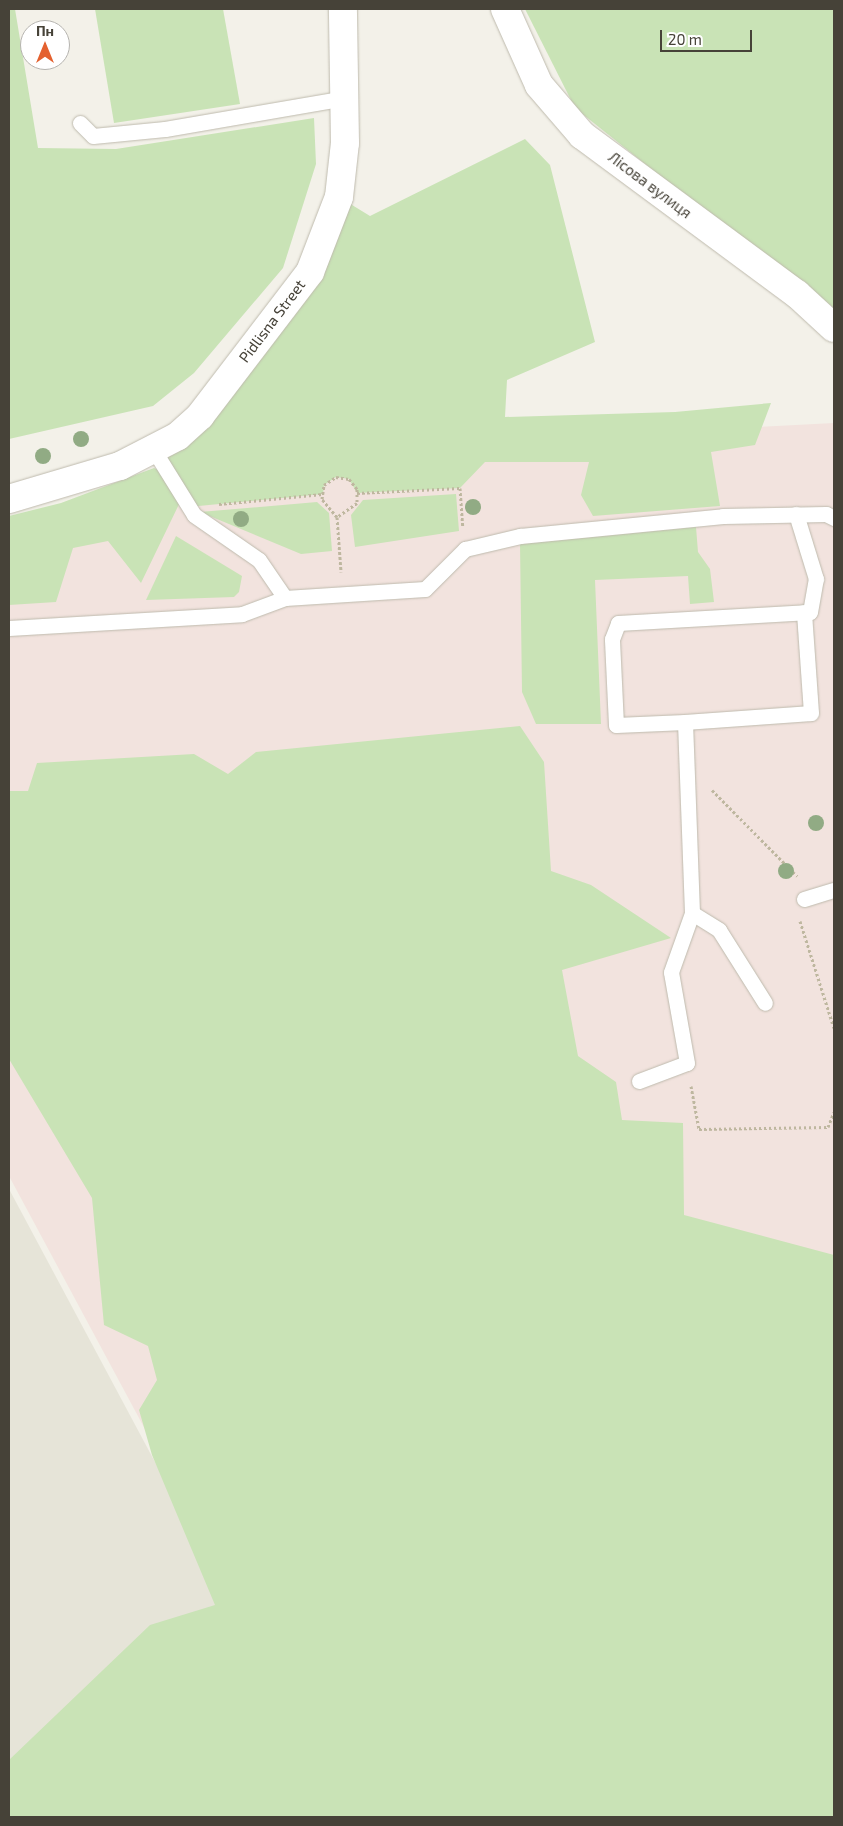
<!DOCTYPE html>
<meta charset="utf-8">
<style>
body{margin:0}
#map{position:relative;width:843px;height:1826px;overflow:hidden;background:#f3f1e9;font-family:"Exo 2",sans-serif}
div>[style]{position:absolute}
[style*='--x']{left:calc(var(--x)*1px);top:calc(var(--y)*1px);width:calc(var(--w)*1px);rotate:calc(var(--a)*1deg)}
.residential>*{inset:0;background:#e6e4d8}
.medical>*{inset:0;background:#f2e3de}
.green>*{inset:0;background:#c9e3b6}
.path>*{height:3px;margin-top:-1.5px;transform-origin:0;background:repeating-linear-gradient(90deg,#beb79f 0 2.5px,transparent 0 5px)}
.roads{filter:drop-shadow(0 0 1px #bebaad) drop-shadow(0 0 1px #bebaad)}
.lane>*{height:15px;margin:-7.5px;padding:0 7.5px;transform-origin:7.5px;border-radius:7.5px;background:#fff}
.street>*{height:28px;margin:-14px;padding:0 14px;transform-origin:14px;border-radius:14px;background:#fff}
.trees>*{width:16px;height:16px;margin:-8px;border-radius:50%;background:#91ab84}
span{translate:-50% -50%;white-space:nowrap;text-align:center;line-height:1.15;-webkit-text-stroke:4.5px #fff;paint-order:stroke}
.street-label{font-size:15px;color:#464238}
.frame{position:absolute;inset:0;border:10px solid #464238;pointer-events:none}
.north{position:absolute;left:20px;top:20px;width:50px;height:50px;box-sizing:border-box;background:#fff;border:1px solid #b5b3af;border-radius:50%;rotate:0deg;font-size:14px;font-weight:700;line-height:20px;text-align:center;color:#464238}
.north::after{content:'';display:block;margin:auto;width:18px;height:22px;background:#e4612f;clip-path:polygon(50% 0,100% 100%,50% 72%,0 100%)}
.scale{position:absolute;left:660px;top:30px;width:92px;height:22px;box-sizing:border-box;border:2px solid #464238;border-top:0;padding-left:6px;font-size:15px;line-height:18px;white-space:nowrap;color:#464238;-webkit-text-stroke:4px #fff;paint-order:stroke}
</style>
<div id="map">
<div class="residential">
<div style="clip-path:polygon(9px 1189px,240px 1621px,9px 1817px)"></div>
</div>
<div class="medical">
<div style="clip-path:polygon(834px 423px,834px 1347px,233px 1593px,9px 1176px,9px 530px,198px 457px)"></div>
</div>
<div class="green">
<div style="clip-path:polygon(9px 9px,15px 9px,38px 148px,116px 149px,314px 118px,316px 164px,283px 268px,194px 373px,153px 406px,9px 439px)"></div>
<div style="clip-path:polygon(95px 9px,223px 9px,240px 104px,114px 123px)"></div>
<div style="clip-path:polygon(525px 9px,834px 9px,834px 315px,575px 108px)"></div>
<div style="clip-path:polygon(525px 139px,550px 165px,595px 342px,507px 380px,505px 417px,675px 412px,771px 403px,755px 445px,711px 452px,720px 506px,593px 516px,581px 495px,589px 462px,485px 462px,460px 488px,357px 493px,349px 479px,336px 477px,324px 485px,323px 494px,188px 507px,182px 498px,141px 583px,108px 541px,73px 548px,56px 602px,9px 605px,9px 516px,61px 503px,154px 468px,166px 473px,166px 460px,178px 436px,310px 272px,339px 197px,370px 216px)"></div>
<div style="clip-path:polygon(456px 494px,459px 531px,355px 547px,351px 515px,363px 500px)"></div>
<div style="clip-path:polygon(317px 502px,329px 513px,332px 551px,301px 554px,200px 512px)"></div>
<div style="clip-path:polygon(696px 527px,698px 552px,710px 569px,714px 602px,690px 604px,688px 576px,595px 580px,601px 724px,536px 724px,522px 692px,520px 544px)"></div>
<div style="clip-path:polygon(176px 536px,242px 576px,239px 592px,234px 597px,146px 600px)"></div>
<div style="clip-path:polygon(520px 726px,544px 762px,551px 871px,591px 885px,671px 938px,562px 970px,578px 1056px,616px 1082px,622px 1120px,683px 1123px,684px 1215px,834px 1255px,834px 1817px,9px 1817px,9px 1760px,150px 1625px,215px 1605px,152px 1455px,139px 1410px,157px 1380px,148px 1346px,104px 1325px,92px 1198px,9px 1059px,9px 791px,28px 791px,37px 763px,194px 754px,228px 774px,256px 752px)"></div>
</div>
<div class="path">
<div style="--x:357;--y:493;--w:103;--a:-2.8"></div>
<div style="--x:460;--y:488;--w:39;--a:86"></div>
<div style="--x:219;--y:504;--w:104;--a:-5.5"></div>
<div style="--x:337;--y:517;--w:23;--a:-130"></div>
<div style="--x:322;--y:499;--w:14;--a:-82"></div>
<div style="--x:324;--y:485;--w:14;--a:-34"></div>
<div style="--x:336;--y:477;--w:13;--a:9"></div>
<div style="--x:349;--y:479;--w:13;--a:51"></div>
<div style="--x:357;--y:489;--w:14;--a:90"></div>
<div style="--x:357;--y:503;--w:24;--a:145"></div>
<div style="--x:337;--y:517;--w:55;--a:85.8"></div>
<div style="--x:712;--y:790;--w:121;--a:45.3"></div>
<div style="--x:800;--y:921;--w:112;--a:72.4"></div>
<div style="--x:691;--y:1086;--w:44;--a:79.5"></div>
<div style="--x:699;--y:1129;--w:129;--a:-0.9"></div>
<div style="--x:828;--y:1127;--w:16;--a:-68"></div>
</div>
<div class="roads">
<div class="lane">
<div style="--x:80;--y:123;--w:18;--a:45"></div>
<div style="--x:93;--y:136;--w:72;--a:-5.6"></div>
<div style="--x:165;--y:129;--w:182;--a:-9.8"></div>
<div style="--x:155;--y:452;--w:74;--a:58.2"></div>
<div style="--x:194;--y:515;--w:79;--a:34.7"></div>
<div style="--x:259;--y:560;--w:46;--a:55.6"></div>
<div style="--x:285;--y:598;--w:140;--a:-3.7"></div>
<div style="--x:425;--y:589;--w:57;--a:-45"></div>
<div style="--x:465;--y:549;--w:57;--a:-13.3"></div>
<div style="--x:520;--y:536;--w:204;--a:-5.6"></div>
<div style="--x:723;--y:516;--w:103;--a:-1.1"></div>
<div style="--x:826;--y:514;--w:9;--a:27"></div>
<div style="--x:9;--y:628;--w:233;--a:-3.4"></div>
<div style="--x:242;--y:614;--w:46;--a:-20.4"></div>
<div style="--x:685;--y:722;--w:126;--a:-4.1"></div>
<div style="--x:811;--y:713;--w:101;--a:-94"></div>
<div style="--x:804;--y:899;--w:31;--a:-17"></div>
<div style="--x:692;--y:913;--w:32;--a:32"></div>
<div style="--x:719;--y:930;--w:86;--a:57.8"></div>
<div style="--x:639;--y:1081;--w:51;--a:-20.6"></div>
<div style="--x:687;--y:1063;--w:92;--a:-100"></div>
<div style="--x:671;--y:972;--w:63;--a:-70.4"></div>
<div style="--x:692;--y:913;--w:191;--a:-92.1"></div>
<div style="--x:685;--y:722;--w:69;--a:177.5"></div>
<div style="--x:616;--y:725;--w:86;--a:-92.7"></div>
<div style="--x:612;--y:639;--w:17;--a:-69"></div>
<div style="--x:618;--y:623;--w:192;--a:-3.3"></div>
<div style="--x:810;--y:612;--w:34;--a:-80"></div>
<div style="--x:816;--y:579;--w:68;--a:-107.1"></div>
</div>
<div class="street">
<div style="--x:505;--y:9;--w:83;--a:65.9"></div>
<div style="--x:539;--y:85;--w:66;--a:49.3"></div>
<div style="--x:582;--y:135;--w:267;--a:36.5"></div>
<div style="--x:797;--y:294;--w:50;--a:42.6"></div>
<div style="--x:9;--y:499;--w:116;--a:-16.6"></div>
<div style="--x:120;--y:466;--w:65;--a:-27.3"></div>
<div style="--x:178;--y:436;--w:30;--a:-42"></div>
<div style="--x:200;--y:416;--w:181;--a:-52.6"></div>
<div style="--x:310;--y:272;--w:80;--a:-68.9"></div>
<div style="--x:339;--y:197;--w:54;--a:-83.7"></div>
<div style="--x:345;--y:143;--w:134;--a:-90.9"></div>
</div>
</div>
<div class="trees">
<div style="left:81px;top:439px"></div>
<div style="left:43px;top:456px"></div>
<div style="left:473px;top:507px"></div>
<div style="left:241px;top:519px"></div>
<div style="left:816px;top:823px"></div>
<div style="left:786px;top:871px"></div>
</div>
<div class="street-label">
<span style="left:650px;top:185px;rotate:37deg">Лісова вулиця</span>
<span style="left:272px;top:321px;rotate:-53deg">Pidlisna Street</span>
</div>
<div class="frame"></div>
<div class="north">Пн</div>
<div class="scale">20 m</div>
</div>
